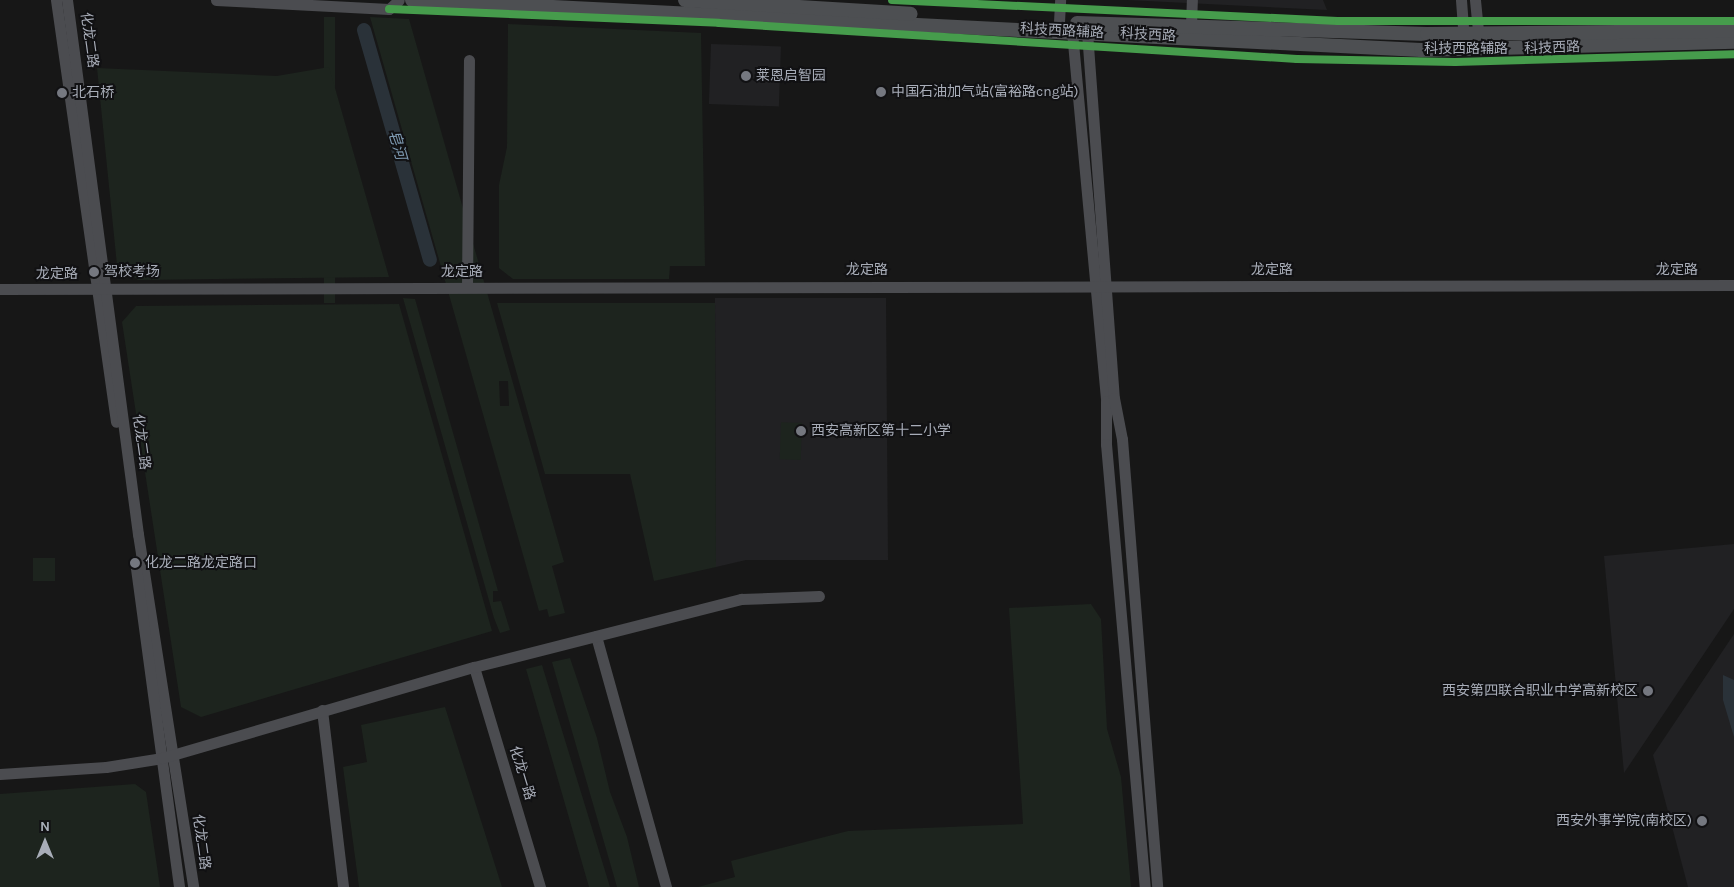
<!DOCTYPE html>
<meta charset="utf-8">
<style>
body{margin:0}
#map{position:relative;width:1734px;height:887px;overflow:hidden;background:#171717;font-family:Karla,"Noto Sans SC",sans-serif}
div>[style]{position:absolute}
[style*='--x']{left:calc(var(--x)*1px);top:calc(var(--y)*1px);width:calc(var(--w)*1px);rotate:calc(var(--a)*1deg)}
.built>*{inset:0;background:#212123;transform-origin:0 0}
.green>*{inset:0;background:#1d241e;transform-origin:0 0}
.water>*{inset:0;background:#2a3239}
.river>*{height:14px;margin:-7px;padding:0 7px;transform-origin:7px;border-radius:7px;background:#2a3239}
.minor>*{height:11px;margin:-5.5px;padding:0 5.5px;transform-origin:5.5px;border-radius:5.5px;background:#4b4c50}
.major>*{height:14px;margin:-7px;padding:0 7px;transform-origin:7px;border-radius:7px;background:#4d4f52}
.cycleway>*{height:8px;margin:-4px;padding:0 4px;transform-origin:4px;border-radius:4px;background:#469c4c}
.dots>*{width:14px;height:14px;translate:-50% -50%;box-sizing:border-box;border:2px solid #111113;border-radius:50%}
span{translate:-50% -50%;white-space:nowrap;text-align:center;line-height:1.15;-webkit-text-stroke:4px #111113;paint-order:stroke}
.street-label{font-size:14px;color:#a8adb8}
.poi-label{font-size:14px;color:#a8adb8}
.left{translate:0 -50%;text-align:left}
.right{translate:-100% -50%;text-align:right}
.water-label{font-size:15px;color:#7f9bb3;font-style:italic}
.north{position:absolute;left:20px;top:817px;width:50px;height:50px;-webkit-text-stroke:4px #111113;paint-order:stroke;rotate:0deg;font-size:14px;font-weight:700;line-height:20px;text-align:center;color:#a8adb8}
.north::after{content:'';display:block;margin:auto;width:18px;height:22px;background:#a8adb8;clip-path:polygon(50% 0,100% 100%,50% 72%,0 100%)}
</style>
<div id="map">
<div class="built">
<div style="clip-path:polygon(1127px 0,1323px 0,1327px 10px)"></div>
<div style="left:711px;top:44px;width:70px;height:60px;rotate:2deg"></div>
<div style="clip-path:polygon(715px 298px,886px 298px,888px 560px,746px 560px,716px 567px)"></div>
<div style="clip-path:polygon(1734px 544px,1734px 609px,1624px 773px,1604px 556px)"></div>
<div style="clip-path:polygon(1734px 634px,1734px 887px,1688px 887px,1653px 755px)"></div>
</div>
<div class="green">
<div style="left:324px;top:17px;width:11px;height:286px"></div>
<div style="clip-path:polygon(evenodd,370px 17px,409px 19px,564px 562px,552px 566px,565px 613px,541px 619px,549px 617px,547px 609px,539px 611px,370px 17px,499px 381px,508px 381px,509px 406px,500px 406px,499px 381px)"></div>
<div style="clip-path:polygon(508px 24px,701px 33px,705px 266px,670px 266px,669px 279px,513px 279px,499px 268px,499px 185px,507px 147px)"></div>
<div style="clip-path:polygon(329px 67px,389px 277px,138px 280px,117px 265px,97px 68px,277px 76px)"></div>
<div style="clip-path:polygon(403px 298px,415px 299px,498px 591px,493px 591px,493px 602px,501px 601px,510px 630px,500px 633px,494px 618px)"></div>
<div style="clip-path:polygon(497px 303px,715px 303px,716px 567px,654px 581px,630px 474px,545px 474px)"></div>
<div style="clip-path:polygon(399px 304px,492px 631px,201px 717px,181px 707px,122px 322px,136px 306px)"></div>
<div style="left:802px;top:423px;width:37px;height:21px;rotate:92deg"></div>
<div style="left:33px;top:558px;width:22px;height:23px"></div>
<div style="clip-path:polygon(1091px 604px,1101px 619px,1107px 729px,1121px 777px,1131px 887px,698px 887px,735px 877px,731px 861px,848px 831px,1023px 824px,1009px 608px)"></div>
<div style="clip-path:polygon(570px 658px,597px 738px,610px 792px,627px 837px,639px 887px,617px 887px,552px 662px)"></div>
<div style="clip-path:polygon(542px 665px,610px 887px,589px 887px,526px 669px)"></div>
<div style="clip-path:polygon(445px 707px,502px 887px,359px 887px,343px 767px,367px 762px,361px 725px)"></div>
<div style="clip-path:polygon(135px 784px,146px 792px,160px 887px,0 887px,0 794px)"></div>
</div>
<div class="water">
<div style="clip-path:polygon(1723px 675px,1734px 680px,1734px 737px,1723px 700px)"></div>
</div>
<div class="river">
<div style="--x:364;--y:30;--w:239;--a:74"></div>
</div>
<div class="minor">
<div style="--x:56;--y:0;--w:426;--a:81.9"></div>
<div style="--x:67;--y:0;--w:539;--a:82.43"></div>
<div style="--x:138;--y:534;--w:357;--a:81.1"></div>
<div style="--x:216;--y:0;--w:173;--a:3"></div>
<div style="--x:389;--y:9;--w:13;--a:-42"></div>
<div style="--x:1461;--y:0;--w:41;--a:85.8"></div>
<div style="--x:1475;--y:0;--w:41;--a:84.4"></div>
<div style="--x:1059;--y:22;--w:22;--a:-87"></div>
<div style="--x:1191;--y:25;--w:25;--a:-88"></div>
<div style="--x:1072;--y:32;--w:371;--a:84.7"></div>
<div style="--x:1106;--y:401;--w:43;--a:90"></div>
<div style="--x:1106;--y:444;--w:445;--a:85"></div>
<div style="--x:1087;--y:32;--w:367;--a:85.8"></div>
<div style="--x:1114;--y:398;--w:42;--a:79"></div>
<div style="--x:1122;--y:439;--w:449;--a:85.5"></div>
<div style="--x:467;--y:287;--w:227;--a:-89.5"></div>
<div style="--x:0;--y:289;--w:1734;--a:-0.13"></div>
<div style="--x:135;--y:561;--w:329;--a:82.3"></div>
<div style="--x:596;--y:636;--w:261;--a:74.4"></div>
<div style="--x:474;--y:667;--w:230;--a:73.3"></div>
<div style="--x:322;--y:710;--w:178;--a:83.2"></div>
<div style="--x:0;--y:774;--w:106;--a:-3.8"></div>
<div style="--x:106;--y:767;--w:57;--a:-9.1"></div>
<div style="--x:162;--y:758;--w:325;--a:-16.3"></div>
<div style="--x:474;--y:667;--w:276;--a:-14.3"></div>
<div style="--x:741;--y:599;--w:78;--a:-2.2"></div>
</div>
<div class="major">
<div style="--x:412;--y:0;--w:1010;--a:2.84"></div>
<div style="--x:1421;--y:50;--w:313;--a:-1.5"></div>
<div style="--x:685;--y:0;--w:226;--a:3.5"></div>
<div style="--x:1077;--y:23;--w:350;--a:1.8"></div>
<div style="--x:1427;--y:34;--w:307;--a:-0.6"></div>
</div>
<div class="cycleway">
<div style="--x:892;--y:0;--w:446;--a:2.7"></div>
<div style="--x:1338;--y:21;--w:396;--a:0"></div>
<div style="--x:389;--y:9;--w:330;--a:2.4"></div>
<div style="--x:719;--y:23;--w:579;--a:3.56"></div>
<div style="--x:1297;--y:59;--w:158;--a:1.1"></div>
<div style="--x:1455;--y:62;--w:279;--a:-1.6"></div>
</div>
<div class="dots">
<div style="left:746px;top:76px;background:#757880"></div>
<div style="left:881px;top:92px;background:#757880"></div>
<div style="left:62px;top:93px;background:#757880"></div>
<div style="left:94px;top:272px;background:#757880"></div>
<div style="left:801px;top:431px;background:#757880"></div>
<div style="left:135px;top:563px;background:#757880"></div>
<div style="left:1648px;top:691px;background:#757880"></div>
<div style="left:1702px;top:821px;background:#757880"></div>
</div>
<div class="street-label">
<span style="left:1062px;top:31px;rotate:3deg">科技西路辅路</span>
<span style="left:1148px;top:35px;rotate:3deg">科技西路</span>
<span style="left:89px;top:40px;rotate:82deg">化龙二路</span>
<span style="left:1552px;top:48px;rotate:-2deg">科技西路</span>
<span style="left:1466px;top:49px">科技西路辅路</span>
<span style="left:867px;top:270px">龙定路</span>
<span style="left:1272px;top:270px">龙定路</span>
<span style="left:1677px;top:270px">龙定路</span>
<span style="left:462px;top:272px">龙定路</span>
<span style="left:57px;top:274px">龙定路</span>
<span style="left:141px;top:442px;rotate:82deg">化龙二路</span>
<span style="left:522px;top:773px;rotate:73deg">化龙一路</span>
<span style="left:201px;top:842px;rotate:82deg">化龙二路</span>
</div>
<div class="poi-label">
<span class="left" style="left:756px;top:76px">莱恩启智园</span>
<span class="left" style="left:891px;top:92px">中国石油加气站(富裕路cng站)</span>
<span class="left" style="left:72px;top:93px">北石桥</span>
<span class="left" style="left:104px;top:272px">驾校考场</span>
<span class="left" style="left:811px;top:431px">西安高新区第十二小学</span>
<span class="left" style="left:145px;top:563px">化龙二路龙定路口</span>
<span class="right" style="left:1638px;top:691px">西安第四联合职业中学高新校区</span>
<span class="right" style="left:1692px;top:821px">西安外事学院(南校区)</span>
</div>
<div class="water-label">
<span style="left:397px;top:145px;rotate:74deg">皂河</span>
</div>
<div class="north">N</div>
</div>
